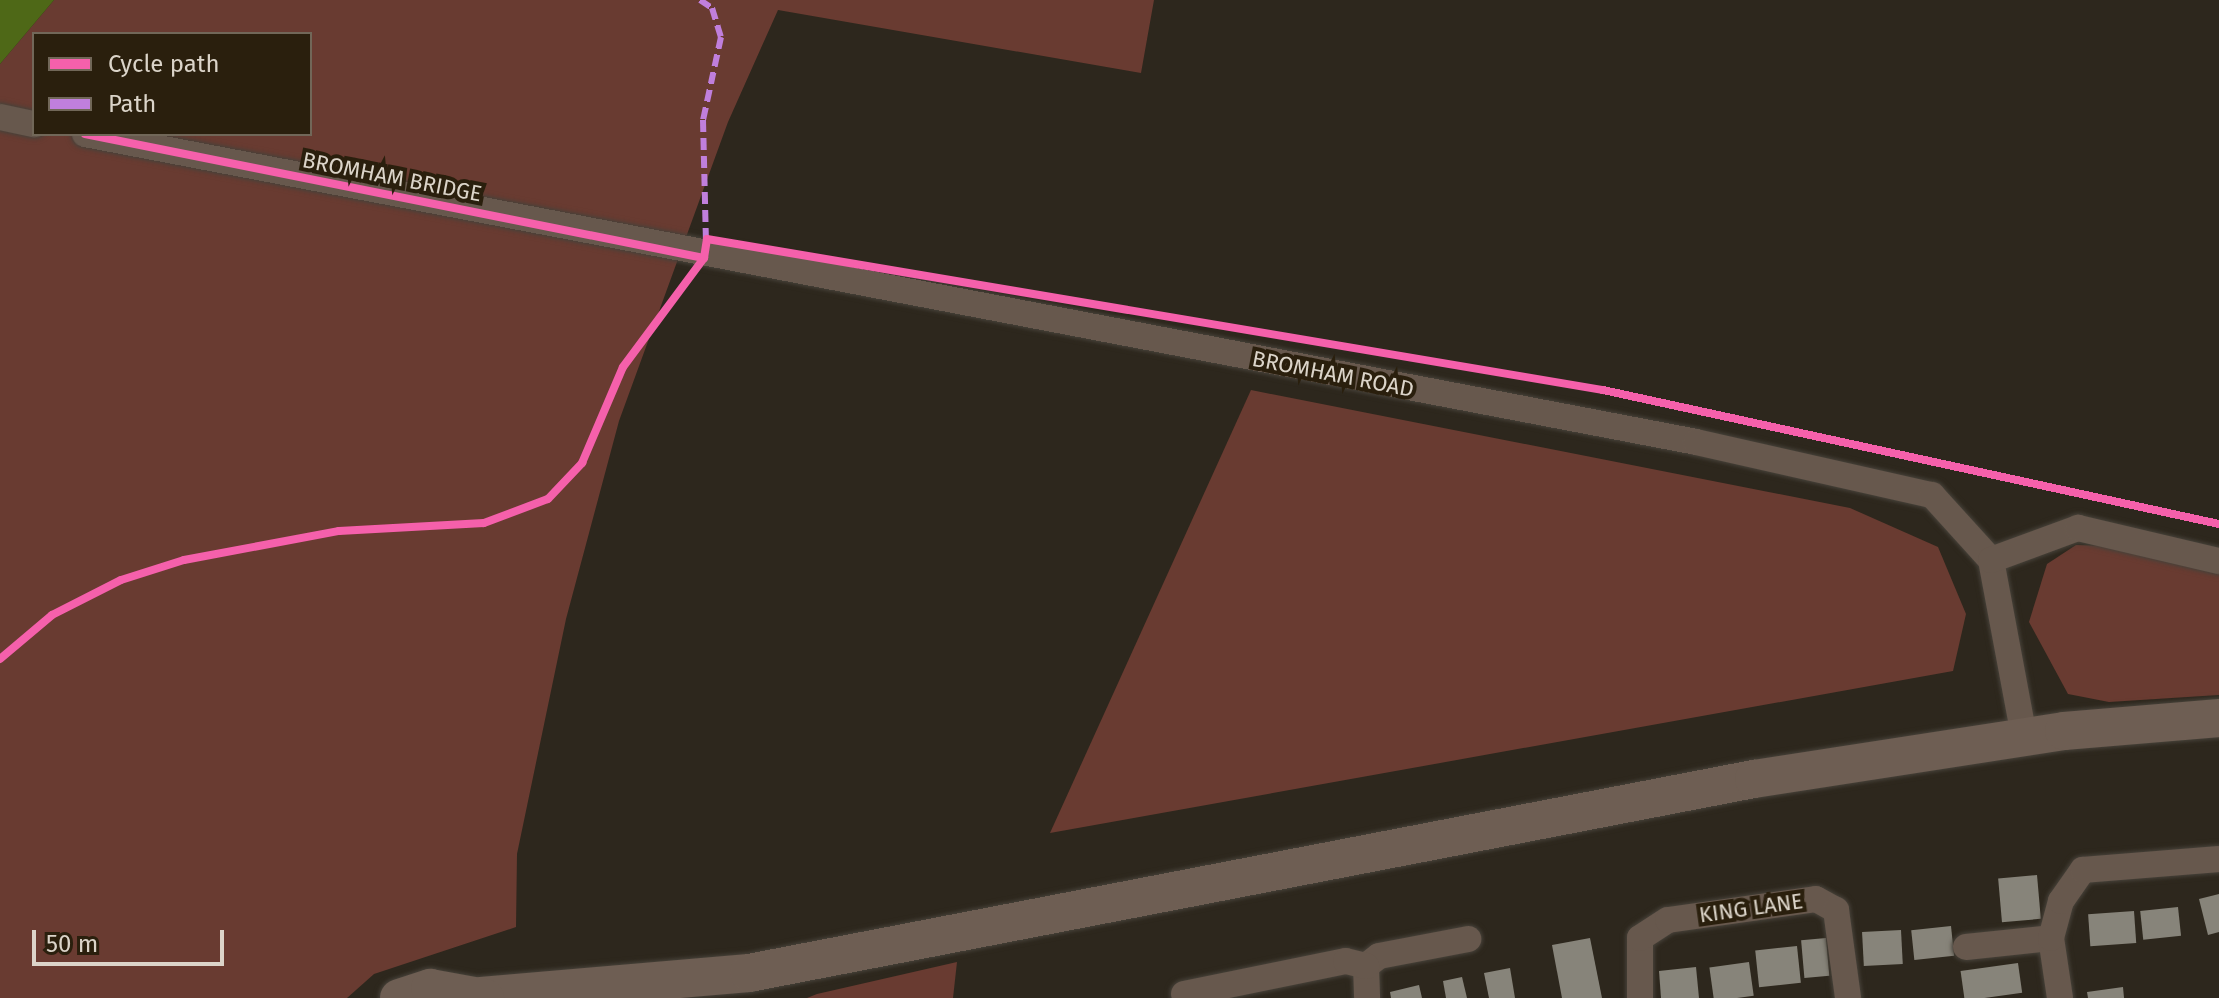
<!DOCTYPE html>
<style>
body{margin:0}
#map{position:relative;width:2219px;height:998px;overflow:hidden;background:#2d271d;font-family:"Fira Sans",sans-serif}
div>[style]{position:absolute}
[style*='--x']{left:calc(var(--x)*1px);top:calc(var(--y)*1px);width:calc(var(--w)*1px);rotate:calc(var(--a)*1deg)}
.green>*{inset:0;background:#693b31}
.water>*{inset:0;background:#4e6817}
.building>*{inset:0;background:#87847a;transform-origin:0 0}
.roads{filter:drop-shadow(0 0 2px #47423a) drop-shadow(0 0 2px #47423a)}
.minor>*{height:26px;margin:-13px;padding:0 13px;transform-origin:13px;border-radius:13px;background:#67584d}
.highway>*{height:38px;margin:-19px;padding:0 19px;transform-origin:19px;border-radius:19px;background:#6e5e53}
.quiet>*{height:6px;margin-top:-3px;transform-origin:0;background:repeating-linear-gradient(90deg,#c07fdc 0 12px,transparent 0 18px)}
.cycleway>*{height:8px;margin:-4px;padding:0 4px;transform-origin:4px;border-radius:4px;background:#f560ab}
span{translate:-50% -50%;white-space:nowrap;text-align:center;line-height:1.15;-webkit-text-stroke:8px #2a1f0d;paint-order:stroke}
.street-label{font-size:22px;color:#dbd4c9}
.legend{position:absolute;left:32px;top:32px;width:280px;height:104px;box-sizing:border-box;background:#2a1f0d;border:2px solid #716758;margin:0;padding:10px 14px;list-style:none;font-size:24px;color:#dbd4c9}
.legend li{display:flex;align-items:center;gap:16px;height:40px}
.legend b{width:40px;border:2px solid #716758}
.scale{position:absolute;left:32px;top:930px;width:192px;height:36px;box-sizing:border-box;border:4px solid #dbd4c9;border-top:0;padding-left:10px;font-size:24px;line-height:28px;white-space:nowrap;color:#dbd4c9;-webkit-text-stroke:6px #2a1f0d;paint-order:stroke}
</style>
<div id="map">
<div class="green">
<div style="clip-path:polygon(evenodd,54px 0,1154px 0,1141px 73px,778px 10px,728px 122px,619px 421px,566px 619px,517px 854px,516px 927px,374px 974px,347px 998px,0 998px,0 64px,54px 0,34px 34px,310px 34px,310px 134px,34px 134px,34px 34px)"></div>
<div style="clip-path:polygon(1251px 390px,1850px 508px,1938px 547px,1966px 614px,1953px 671px,1050px 833px)"></div>
<div style="clip-path:polygon(2076px 545px,2111px 546px,2219px 572px,2219px 695px,2109px 702px,2068px 694px,2029px 622px,2047px 564px)"></div>
<div style="clip-path:polygon(957px 962px,953px 998px,807px 998px,817px 994px)"></div>
</div>
<div class="water">
<div style="clip-path:polygon(0 0,54px 0,0 64px)"></div>
</div>
<div class="building">
<div style="left:2037px;top:875px;width:44px;height:39px;rotate:85deg"></div>
<div style="clip-path:polygon(2219px 894px,2219px 932px,2208px 935px,2199px 899px)"></div>
<div style="left:2178px;top:907px;width:29px;height:38px;rotate:84deg"></div>
<div style="left:2134px;top:911px;width:32px;height:46px;rotate:86deg"></div>
<div style="left:1951px;top:926px;width:30px;height:40px;rotate:84deg"></div>
<div style="left:1901px;top:930px;width:34px;height:39px;rotate:87deg"></div>
<div style="clip-path:polygon(1590px 938px,1602px 998px,1562px 998px,1552px 945px)"></div>
<div style="left:1826px;top:938px;width:38px;height:25px;rotate:85deg"></div>
<div style="left:1797px;top:946px;width:37px;height:42px;rotate:84deg"></div>
<div style="left:1749px;top:962px;width:34px;height:40px;rotate:82deg"></div>
<div style="left:2018px;top:963px;width:30px;height:58px;rotate:82deg"></div>
<div style="clip-path:polygon(1696px 967px,1699px 998px,1661px 998px,1659px 971px)"></div>
<div style="clip-path:polygon(1510px 968px,1515px 998px,1489px 998px,1484px 973px)"></div>
<div style="clip-path:polygon(1462px 977px,1467px 998px,1446px 998px,1443px 981px)"></div>
<div style="clip-path:polygon(1419px 985px,1422px 998px,1391px 998px,1390px 992px)"></div>
<div style="clip-path:polygon(2123px 987px,2124px 998px,2088px 998px,2087px 992px)"></div>
</div>
<div class="roads">
<div class="minor">
<div style="--x:0;--y:117;--w:35;--a:12"></div>
<div style="--x:85;--y:134;--w:1640;--a:10.82"></div>
<div style="--x:1696;--y:442;--w:242;--a:12.7"></div>
<div style="--x:1932;--y:495;--w:88;--a:47.8"></div>
<div style="--x:1991;--y:560;--w:179;--a:79.4"></div>
<div style="--x:1991;--y:560;--w:93;--a:-20.2"></div>
<div style="--x:2078;--y:528;--w:145;--a:13.2"></div>
<div style="--x:1966;--y:947;--w:85;--a:-6"></div>
<div style="--x:1366;--y:966;--w:16;--a:-38"></div>
<div style="--x:1379;--y:956;--w:91;--a:-10.8"></div>
<div style="--x:1366;--y:966;--w:32;--a:88"></div>
<div style="--x:1184;--y:994;--w:165;--a:-11.5"></div>
<div style="--x:1346;--y:961;--w:21;--a:14"></div>
<div style="--x:1640;--y:998;--w:60;--a:-90"></div>
<div style="--x:1640;--y:938;--w:33;--a:-33"></div>
<div style="--x:1668;--y:920;--w:149;--a:-8.1"></div>
<div style="--x:1816;--y:899;--w:23;--a:29"></div>
<div style="--x:1836;--y:910;--w:89;--a:82.2"></div>
<div style="--x:2060;--y:998;--w:61;--a:-98.5"></div>
<div style="--x:2051;--y:938;--w:38;--a:-75"></div>
<div style="--x:2061;--y:901;--w:38;--a:-55"></div>
<div style="--x:2083;--y:870;--w:136;--a:-4.6"></div>
</div>
<div class="highway">
<div style="--x:481;--y:996;--w:269;--a:-4.9"></div>
<div style="--x:749;--y:973;--w:1024;--a:-10.93"></div>
<div style="--x:1754;--y:779;--w:314;--a:-8.8"></div>
<div style="--x:2064;--y:731;--w:156;--a:-4.8"></div>
<div style="--x:399;--y:998;--w:33;--a:-18"></div>
<div style="--x:430;--y:988;--w:56;--a:10.3"></div>
</div>
</div>
<div class="quiet">
<div style="--x:700;--y:0;--w:14;--a:34"></div>
<div style="--x:712;--y:8;--w:30;--a:73"></div>
<div style="--x:721;--y:37;--w:85;--a:102.2"></div>
<div style="--x:703;--y:120;--w:125;--a:88.6"></div>
</div>
<div class="cycleway">
<div style="--x:85;--y:134;--w:631;--a:11.33"></div>
<div style="--x:0;--y:659;--w:68;--a:-40.2"></div>
<div style="--x:52;--y:615;--w:77;--a:-26.9"></div>
<div style="--x:121;--y:580;--w:66;--a:-17.6"></div>
<div style="--x:184;--y:560;--w:158;--a:-10.6"></div>
<div style="--x:339;--y:531;--w:145;--a:-3.2"></div>
<div style="--x:484;--y:523;--w:68;--a:-20.6"></div>
<div style="--x:548;--y:499;--w:50;--a:-46.6"></div>
<div style="--x:582;--y:463;--w:104;--a:-66.9"></div>
<div style="--x:623;--y:367;--w:136;--a:-53.4"></div>
<div style="--x:704;--y:258;--w:19;--a:-81"></div>
<div style="--x:707;--y:239;--w:909;--a:9.57"></div>
<div style="--x:1603;--y:390;--w:630;--a:12.27"></div>
</div>
<div class="street-label">
<span style="left:392px;top:177px;rotate:11deg">BROMHAM BRIDGE</span>
<span style="left:1333px;top:374px;rotate:11deg">BROMHAM ROAD</span>
<span style="left:1751px;top:908px;rotate:-8deg">KING LANE</span>
</div>
<ul class="legend">
<li><b style="height:10px;background:#f560ab"></b>Cycle path</li>
<li><b style="height:10px;background:#c07fdc"></b>Path</li>
</ul>
<div class="scale">50 m</div>
</div>
